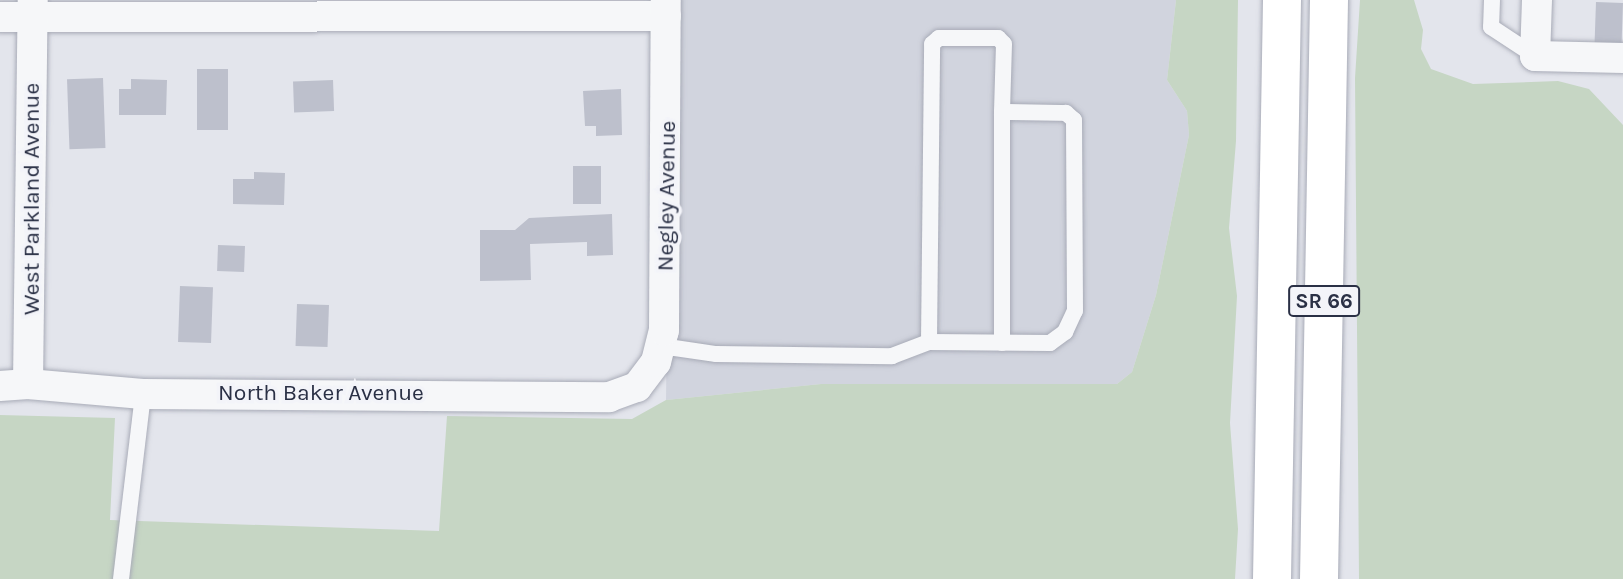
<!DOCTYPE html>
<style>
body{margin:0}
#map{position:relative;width:1623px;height:579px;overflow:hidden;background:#e3e5ec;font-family:Karla,sans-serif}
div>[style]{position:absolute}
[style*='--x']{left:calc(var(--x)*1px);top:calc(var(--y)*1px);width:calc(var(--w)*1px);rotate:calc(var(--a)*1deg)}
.built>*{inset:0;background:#d1d4de}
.green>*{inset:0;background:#c6d6c4}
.building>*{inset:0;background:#bdc0cc;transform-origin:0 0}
.roads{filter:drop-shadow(0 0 2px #a8abb7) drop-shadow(0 0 2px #a8abb7)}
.lane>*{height:16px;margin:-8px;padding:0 8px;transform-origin:8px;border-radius:8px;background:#f6f7f9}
.street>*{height:30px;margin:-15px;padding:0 15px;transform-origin:15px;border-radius:15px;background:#f6f7f9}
.primary>*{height:38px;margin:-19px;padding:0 19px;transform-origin:19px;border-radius:19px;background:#fff}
span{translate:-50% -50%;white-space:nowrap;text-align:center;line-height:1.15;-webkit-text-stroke:7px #f3f4f9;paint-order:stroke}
.shield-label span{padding:2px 5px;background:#f3f4f9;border:2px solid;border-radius:5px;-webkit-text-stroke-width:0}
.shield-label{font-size:21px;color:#2a3045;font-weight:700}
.street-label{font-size:23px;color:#2a3045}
</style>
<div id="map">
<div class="built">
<div style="clip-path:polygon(671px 0,1176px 0,1167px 80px,1187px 111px,1189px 135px,1156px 295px,1132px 372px,1117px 384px,821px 384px,666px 400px)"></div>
</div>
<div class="green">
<div style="clip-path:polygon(1176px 0,1238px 0,1236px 141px,1229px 228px,1237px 296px,1230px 423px,1238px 529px,1235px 579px,0 579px,0 415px,115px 418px,110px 520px,439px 531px,447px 416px,632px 419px,666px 400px,821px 384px,1117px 384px,1132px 372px,1156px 295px,1189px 135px,1187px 111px,1167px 80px)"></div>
<div style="clip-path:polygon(1360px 0,1414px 0,1423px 30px,1421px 49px,1431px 69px,1473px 84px,1558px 81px,1589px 89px,1623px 125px,1623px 579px,1359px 579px,1355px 78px)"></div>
</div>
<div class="building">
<div style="left:1596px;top:2px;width:27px;height:42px;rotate:2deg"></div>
<div style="left:197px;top:69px;width:31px;height:61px"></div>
<div style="left:103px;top:78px;width:70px;height:36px;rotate:88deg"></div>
<div style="clip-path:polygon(131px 79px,167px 80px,166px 115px,119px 115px,119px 89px,131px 89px)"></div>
<div style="left:333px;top:80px;width:31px;height:40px;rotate:88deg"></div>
<div style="clip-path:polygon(621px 89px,622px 135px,596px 136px,596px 126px,585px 126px,583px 91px)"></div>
<div style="left:573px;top:166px;width:28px;height:38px"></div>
<div style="clip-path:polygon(254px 172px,285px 173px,284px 205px,233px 204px,233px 179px,254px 179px)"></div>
<div style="clip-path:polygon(612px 214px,613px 255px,587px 256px,587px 242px,530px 244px,531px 280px,480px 281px,480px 230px,515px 230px,529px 218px)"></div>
<div style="left:218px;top:245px;width:27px;height:26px;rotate:2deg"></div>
<div style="left:180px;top:286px;width:33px;height:56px;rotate:2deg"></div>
<div style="left:297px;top:304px;width:32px;height:42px;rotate:2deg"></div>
</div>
<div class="roads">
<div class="lane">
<div style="--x:1492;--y:0;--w:27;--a:92"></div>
<div style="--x:1491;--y:27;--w:53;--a:33.4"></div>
<div style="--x:929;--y:342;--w:298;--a:-89.4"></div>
<div style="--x:932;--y:44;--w:9;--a:-41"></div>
<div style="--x:939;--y:38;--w:59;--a:0"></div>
<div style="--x:998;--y:38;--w:8;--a:45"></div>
<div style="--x:1004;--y:44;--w:68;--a:91.7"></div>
<div style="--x:661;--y:346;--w:56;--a:8.3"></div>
<div style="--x:716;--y:354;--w:176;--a:0.7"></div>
<div style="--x:892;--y:356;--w:40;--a:-21"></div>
<div style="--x:929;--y:342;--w:121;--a:0.5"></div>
<div style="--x:1050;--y:343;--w:19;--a:-36"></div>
<div style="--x:1065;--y:332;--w:23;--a:-65"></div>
<div style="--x:1075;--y:311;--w:191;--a:-90.3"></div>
<div style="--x:1074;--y:120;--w:11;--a:-139"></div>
<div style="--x:1066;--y:113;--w:64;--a:-179.1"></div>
<div style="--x:1002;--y:112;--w:231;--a:90"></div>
<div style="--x:121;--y:579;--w:186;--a:-83.2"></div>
</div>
<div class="street">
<div style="--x:1537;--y:0;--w:56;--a:92"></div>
<div style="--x:1535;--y:56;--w:88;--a:1.3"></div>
<div style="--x:0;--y:17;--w:666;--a:-0.09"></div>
<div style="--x:28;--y:384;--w:384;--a:-89.3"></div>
<div style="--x:0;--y:386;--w:28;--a:-4"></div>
<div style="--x:28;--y:384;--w:115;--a:5"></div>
<div style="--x:143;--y:394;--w:466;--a:0.4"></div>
<div style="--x:609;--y:397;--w:30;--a:-20"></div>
<div style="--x:637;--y:387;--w:31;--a:-53"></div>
<div style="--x:656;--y:362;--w:32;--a:-76"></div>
<div style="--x:664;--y:331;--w:331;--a:-89.7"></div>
</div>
<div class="primary">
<div style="--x:1272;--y:579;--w:579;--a:-89.01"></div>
<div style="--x:1319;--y:579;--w:579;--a:-89.01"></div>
</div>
</div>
<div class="shield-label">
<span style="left:1324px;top:301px">SR 66</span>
</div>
<div class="street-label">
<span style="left:667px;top:196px;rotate:-89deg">Negley Avenue</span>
<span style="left:32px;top:199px;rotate:-90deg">West Parkland Avenue</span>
<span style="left:321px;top:393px">North Baker Avenue</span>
</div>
</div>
